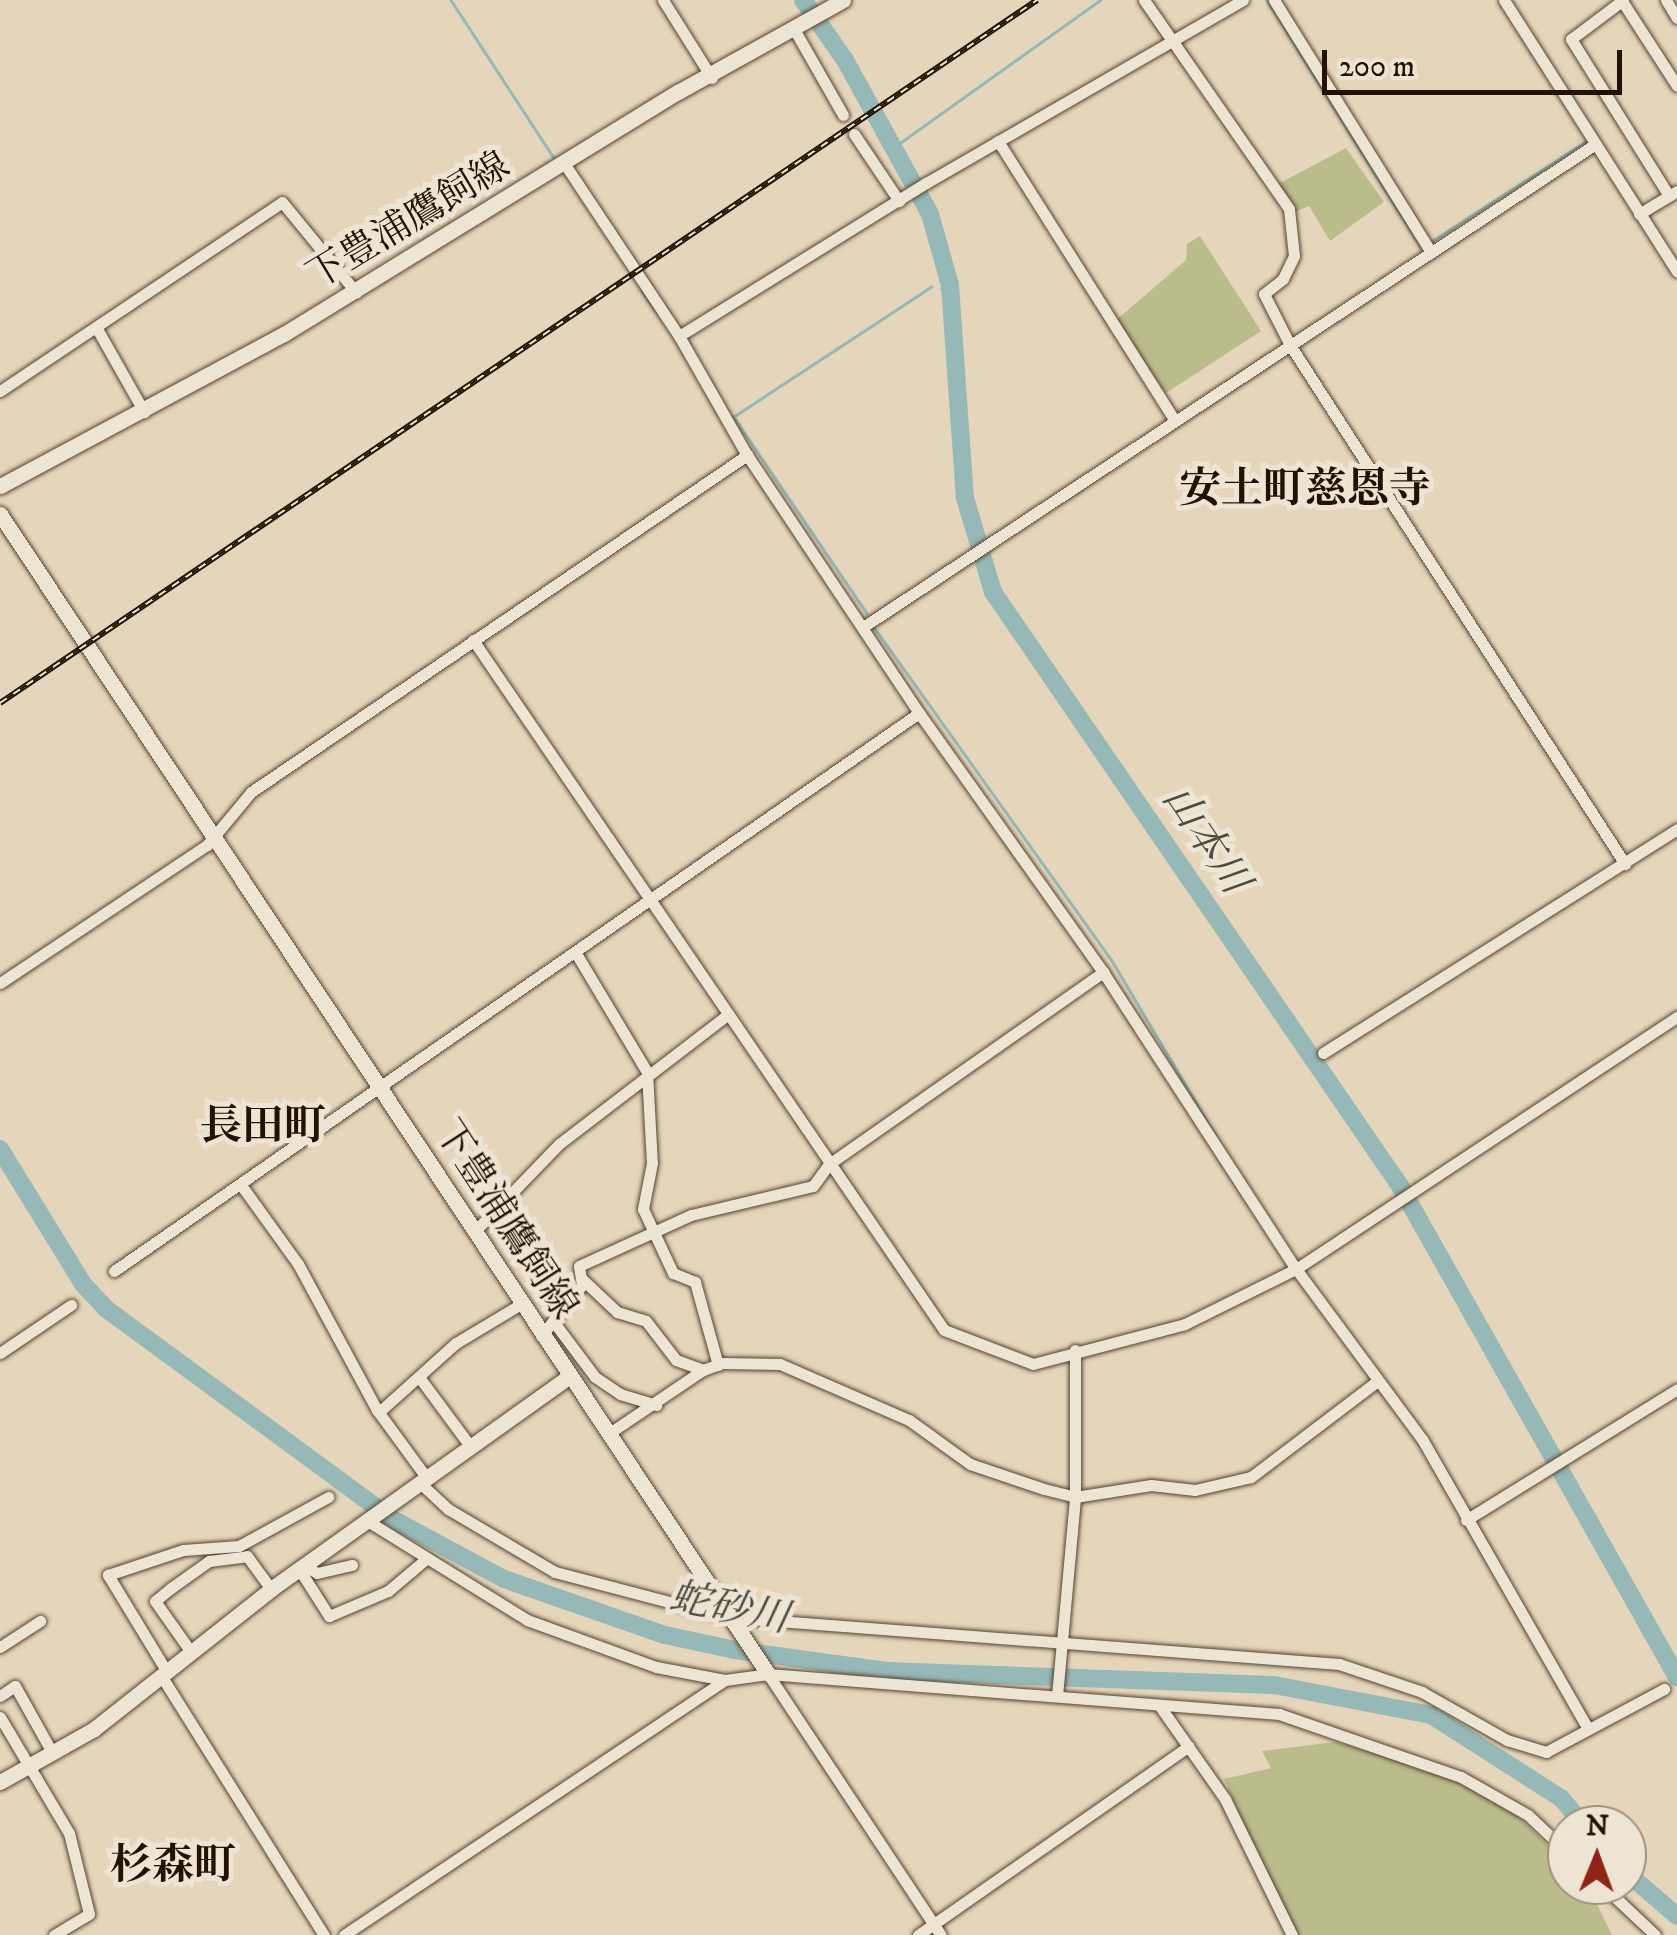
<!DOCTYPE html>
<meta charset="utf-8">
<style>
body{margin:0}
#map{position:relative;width:1677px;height:1935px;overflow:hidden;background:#e5d6bb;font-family:"IM FELL DW Pica","Noto Serif JP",serif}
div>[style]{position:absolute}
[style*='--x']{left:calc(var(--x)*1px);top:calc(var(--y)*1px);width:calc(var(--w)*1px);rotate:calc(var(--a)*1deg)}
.green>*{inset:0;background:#bbbc8c}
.stream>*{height:2.5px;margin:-1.25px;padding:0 1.25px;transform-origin:1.25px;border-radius:1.25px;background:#96b8b6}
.river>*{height:18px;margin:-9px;padding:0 9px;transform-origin:9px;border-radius:9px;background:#96b8b6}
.roads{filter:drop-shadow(0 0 2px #544330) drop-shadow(0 0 2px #544330)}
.street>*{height:11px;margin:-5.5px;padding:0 5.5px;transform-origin:5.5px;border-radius:5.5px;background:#eee4d3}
.secondary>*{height:15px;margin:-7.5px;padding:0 7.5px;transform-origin:7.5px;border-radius:7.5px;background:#eee4d3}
.rail>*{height:6px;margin-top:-3px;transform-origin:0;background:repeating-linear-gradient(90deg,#eee4d3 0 8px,#231201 0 16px);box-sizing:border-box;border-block:2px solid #231201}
span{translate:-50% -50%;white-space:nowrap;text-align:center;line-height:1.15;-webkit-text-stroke:10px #eee4d3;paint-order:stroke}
.street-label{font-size:38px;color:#231201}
.water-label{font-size:40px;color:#4b4c40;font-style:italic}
.quarter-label{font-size:42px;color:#231201;font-weight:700}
.north{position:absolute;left:1547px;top:1805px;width:100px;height:100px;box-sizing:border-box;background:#eee4d3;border:2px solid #9d907f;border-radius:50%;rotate:1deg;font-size:28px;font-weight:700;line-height:40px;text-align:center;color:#231201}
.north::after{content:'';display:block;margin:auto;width:35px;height:45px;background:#8f2418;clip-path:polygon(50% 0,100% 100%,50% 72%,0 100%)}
.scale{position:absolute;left:1322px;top:50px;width:300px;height:45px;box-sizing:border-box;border:5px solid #231201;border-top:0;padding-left:12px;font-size:30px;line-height:35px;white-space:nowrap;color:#231201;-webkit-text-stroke:8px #eee4d3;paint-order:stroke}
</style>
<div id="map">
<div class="green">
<div style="clip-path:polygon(1346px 148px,1384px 202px,1330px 241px,1309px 206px,1292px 213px,1278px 184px)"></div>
<div style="clip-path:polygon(1200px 236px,1261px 331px,1166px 393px,1114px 322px,1186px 260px,1187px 244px)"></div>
<div style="clip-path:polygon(1335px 1742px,1463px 1777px,1517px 1815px,1567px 1865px,1567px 1885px,1584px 1885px,1592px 1894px,1612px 1935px,1299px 1935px,1272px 1891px,1224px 1779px,1271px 1768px,1262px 1751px)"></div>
</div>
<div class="stream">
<div style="--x:451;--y:0;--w:192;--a:56.9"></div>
<div style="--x:1267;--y:0;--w:291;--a:58.1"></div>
<div style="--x:890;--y:150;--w:258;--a:-35.5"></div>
<div style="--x:1432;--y:241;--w:182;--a:-32.9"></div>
<div style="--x:941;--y:288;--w:9;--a:-18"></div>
<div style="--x:641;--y:290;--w:28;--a:55"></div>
<div style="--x:867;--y:614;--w:238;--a:-124.2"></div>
<div style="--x:733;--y:417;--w:237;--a:-33.3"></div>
<div style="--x:874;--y:627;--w:408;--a:54.5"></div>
<div style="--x:1111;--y:959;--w:206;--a:59.3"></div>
</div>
<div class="river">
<div style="--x:803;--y:0;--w:73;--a:55"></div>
<div style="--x:845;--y:60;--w:176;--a:61.1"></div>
<div style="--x:930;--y:214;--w:74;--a:74.3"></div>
<div style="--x:950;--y:285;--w:214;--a:86"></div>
<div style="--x:965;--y:498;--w:98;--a:73.4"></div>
<div style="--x:993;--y:592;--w:720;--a:55.58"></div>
<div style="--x:1400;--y:1186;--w:564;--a:60.57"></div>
<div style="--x:0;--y:1149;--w:158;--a:58.4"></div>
<div style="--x:83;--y:1284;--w:33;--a:47"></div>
<div style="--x:105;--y:1308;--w:358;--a:36.3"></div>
<div style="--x:394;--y:1520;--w:125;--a:28.2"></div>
<div style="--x:504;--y:1579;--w:170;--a:19.2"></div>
<div style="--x:665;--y:1635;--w:72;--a:12.1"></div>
<div style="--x:735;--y:1650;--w:153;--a:7.9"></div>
<div style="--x:887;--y:1671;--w:387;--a:2.1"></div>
<div style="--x:1274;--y:1685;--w:160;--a:10.8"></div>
<div style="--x:1431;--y:1715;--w:154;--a:32.6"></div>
<div style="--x:1561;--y:1798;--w:35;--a:50"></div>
<div style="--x:1627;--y:1873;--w:66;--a:40.7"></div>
</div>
<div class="roads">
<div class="street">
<div style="--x:663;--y:0;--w:92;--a:57.9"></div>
<div style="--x:1144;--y:0;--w:254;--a:55.2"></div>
<div style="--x:1289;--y:209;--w:47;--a:83.9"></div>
<div style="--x:1294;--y:256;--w:25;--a:116"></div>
<div style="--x:1283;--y:279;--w:24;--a:142"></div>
<div style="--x:1264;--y:294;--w:57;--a:63"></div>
<div style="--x:1290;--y:345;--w:618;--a:57.16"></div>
<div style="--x:1274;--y:0;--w:293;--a:58.1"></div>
<div style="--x:1504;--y:0;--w:322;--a:57.5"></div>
<div style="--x:1623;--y:0;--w:65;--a:143.1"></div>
<div style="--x:1571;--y:39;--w:185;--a:58"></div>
<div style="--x:1666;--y:0;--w:21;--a:59"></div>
<div style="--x:1622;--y:1;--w:101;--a:57.1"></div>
<div style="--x:794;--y:29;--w:99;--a:60.3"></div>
<div style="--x:854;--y:134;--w:81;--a:56.1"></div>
<div style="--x:998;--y:141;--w:331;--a:57.7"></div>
<div style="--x:566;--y:166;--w:204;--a:56.4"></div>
<div style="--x:679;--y:336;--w:137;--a:60.3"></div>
<div style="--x:747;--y:455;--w:310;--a:56.3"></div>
<div style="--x:919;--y:713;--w:318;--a:54.6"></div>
<div style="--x:1103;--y:972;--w:354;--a:57"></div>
<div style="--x:1296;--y:1269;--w:212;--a:53.5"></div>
<div style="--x:1422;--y:1439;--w:334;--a:60.2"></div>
<div style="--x:1639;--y:214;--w:44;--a:-31.2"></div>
<div style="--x:96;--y:327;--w:98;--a:60.5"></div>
<div style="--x:679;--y:336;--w:291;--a:-31.8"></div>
<div style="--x:926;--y:183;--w:366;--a:-30"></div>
<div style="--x:0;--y:391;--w:339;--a:-33.8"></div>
<div style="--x:282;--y:202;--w:117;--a:50.6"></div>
<div style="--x:866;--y:625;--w:872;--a:-33.4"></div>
<div style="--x:473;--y:640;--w:835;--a:55.68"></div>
<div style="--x:944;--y:1330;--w:95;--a:20.9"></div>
<div style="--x:1033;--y:1364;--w:157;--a:-14.7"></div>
<div style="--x:1185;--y:1324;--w:124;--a:-26.4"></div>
<div style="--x:1296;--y:1269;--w:457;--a:-33.5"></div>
<div style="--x:577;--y:955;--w:136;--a:59.1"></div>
<div style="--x:647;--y:1072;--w:91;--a:86.9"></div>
<div style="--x:652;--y:1163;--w:47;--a:101.1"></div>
<div style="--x:643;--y:1209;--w:71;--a:64.9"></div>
<div style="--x:673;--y:1273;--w:24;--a:22"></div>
<div style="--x:695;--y:1282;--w:86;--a:74.5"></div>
<div style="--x:0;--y:983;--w:249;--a:-33.7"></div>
<div style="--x:207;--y:845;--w:69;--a:-50.3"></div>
<div style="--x:251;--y:792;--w:600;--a:-34.19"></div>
<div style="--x:1323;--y:1053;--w:419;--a:-32.3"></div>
<div style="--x:241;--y:1185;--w:97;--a:54.2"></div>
<div style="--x:298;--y:1264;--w:166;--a:61.6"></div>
<div style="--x:377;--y:1410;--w:83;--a:53.8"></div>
<div style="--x:474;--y:1232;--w:122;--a:-46"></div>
<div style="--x:559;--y:1144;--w:212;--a:-37.5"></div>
<div style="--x:114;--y:1271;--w:979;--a:-34.73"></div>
<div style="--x:581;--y:1278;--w:50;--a:43.4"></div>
<div style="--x:617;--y:1312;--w:30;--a:17"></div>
<div style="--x:646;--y:1321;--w:49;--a:52.4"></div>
<div style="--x:676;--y:1360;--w:29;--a:20"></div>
<div style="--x:553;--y:1321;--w:70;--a:53.1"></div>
<div style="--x:595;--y:1377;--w:30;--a:34"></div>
<div style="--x:620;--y:1394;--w:38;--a:17"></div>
<div style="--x:541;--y:1336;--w:65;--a:-51.2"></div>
<div style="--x:582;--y:1285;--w:19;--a:-99"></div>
<div style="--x:579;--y:1266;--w:123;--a:-24.5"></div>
<div style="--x:691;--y:1215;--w:125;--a:-13.4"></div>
<div style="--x:813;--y:1186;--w:27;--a:-54"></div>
<div style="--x:829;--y:1164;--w:335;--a:-35"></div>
<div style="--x:0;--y:1353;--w:86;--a:-34.1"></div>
<div style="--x:419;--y:1377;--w:86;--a:53.5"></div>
<div style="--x:379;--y:1412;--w:103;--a:-41.9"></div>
<div style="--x:456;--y:1343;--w:76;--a:-31"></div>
<div style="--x:611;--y:1432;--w:111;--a:-34"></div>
<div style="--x:703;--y:1370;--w:20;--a:-20"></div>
<div style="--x:722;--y:1363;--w:58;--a:1"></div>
<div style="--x:780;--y:1364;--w:141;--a:23.5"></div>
<div style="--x:909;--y:1420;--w:75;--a:35.8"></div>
<div style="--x:970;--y:1464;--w:78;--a:18.7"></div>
<div style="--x:1044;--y:1489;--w:32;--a:14"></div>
<div style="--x:1075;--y:1497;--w:77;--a:-9"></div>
<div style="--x:1151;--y:1485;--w:44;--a:6.5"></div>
<div style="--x:1195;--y:1490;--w:57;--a:-13.1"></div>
<div style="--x:1251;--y:1477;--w:157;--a:-37.2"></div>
<div style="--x:419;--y:1482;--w:40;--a:43"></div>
<div style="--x:448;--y:1509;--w:124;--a:30.5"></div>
<div style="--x:555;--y:1572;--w:177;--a:14.7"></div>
<div style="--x:726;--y:1617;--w:615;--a:4.38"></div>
<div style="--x:1339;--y:1664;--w:88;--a:18.6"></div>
<div style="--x:1422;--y:1692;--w:98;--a:29.5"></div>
<div style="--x:1507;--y:1740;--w:41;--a:17.1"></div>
<div style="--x:1546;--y:1752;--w:134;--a:-28.1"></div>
<div style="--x:366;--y:1520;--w:190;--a:31.8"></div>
<div style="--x:527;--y:1620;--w:137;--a:20"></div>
<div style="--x:656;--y:1667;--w:70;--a:10.7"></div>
<div style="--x:725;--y:1680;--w:43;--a:-7.9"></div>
<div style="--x:768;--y:1674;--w:513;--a:4.48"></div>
<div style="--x:1279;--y:1714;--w:193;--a:19.1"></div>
<div style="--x:1461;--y:1777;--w:77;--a:29.6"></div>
<div style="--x:1528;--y:1815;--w:54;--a:43.5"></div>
<div style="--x:1466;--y:1520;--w:248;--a:-31.8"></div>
<div style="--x:304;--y:1565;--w:15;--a:32"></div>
<div style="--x:317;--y:1573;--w:36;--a:-13"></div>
<div style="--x:299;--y:1569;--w:56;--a:57.4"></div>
<div style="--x:329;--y:1616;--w:64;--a:-23"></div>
<div style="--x:388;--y:1591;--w:51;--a:-40.2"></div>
<div style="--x:0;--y:1647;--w:48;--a:-33"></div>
<div style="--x:191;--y:1652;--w:62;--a:-125.2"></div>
<div style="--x:155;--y:1601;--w:21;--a:-39"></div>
<div style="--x:171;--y:1588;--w:47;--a:-35.4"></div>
<div style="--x:209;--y:1561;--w:38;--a:-7"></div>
<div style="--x:247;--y:1556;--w:41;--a:54"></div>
<div style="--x:167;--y:1672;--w:114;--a:-121.3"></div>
<div style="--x:108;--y:1575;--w:79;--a:-18.4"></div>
<div style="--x:183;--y:1550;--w:56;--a:-4.1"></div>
<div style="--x:239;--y:1546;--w:102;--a:-28.8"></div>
<div style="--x:768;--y:1674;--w:313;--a:56.5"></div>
<div style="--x:162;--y:1677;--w:305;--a:57.9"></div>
<div style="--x:0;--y:1696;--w:18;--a:-34"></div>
<div style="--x:15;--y:1686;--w:78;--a:60.8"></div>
<div style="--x:1057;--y:1696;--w:200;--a:-84.8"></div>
<div style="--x:1075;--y:1497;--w:147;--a:-90"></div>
<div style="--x:1159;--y:1705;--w:115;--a:54.9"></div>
<div style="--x:1225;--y:1799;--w:152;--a:63.8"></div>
<div style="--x:0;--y:1717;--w:135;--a:59.3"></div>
<div style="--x:69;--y:1833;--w:83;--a:76.1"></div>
<div style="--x:89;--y:1914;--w:41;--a:149"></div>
<div style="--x:1602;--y:1885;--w:73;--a:43.3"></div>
<div style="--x:344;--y:1935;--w:458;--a:-33.8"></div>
<div style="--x:918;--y:1935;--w:330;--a:-34.9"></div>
</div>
<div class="secondary">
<div style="--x:0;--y:486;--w:322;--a:-28.2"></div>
<div style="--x:284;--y:334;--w:462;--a:-31.6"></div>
<div style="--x:678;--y:92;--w:189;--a:-29.1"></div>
<div style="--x:0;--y:514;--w:1391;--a:56.49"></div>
<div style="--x:0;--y:1782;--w:108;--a:-29.4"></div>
<div style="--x:94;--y:1729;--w:226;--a:-38.3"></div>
<div style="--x:271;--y:1589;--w:367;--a:-35.5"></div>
</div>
</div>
<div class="rail">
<div style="--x:0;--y:703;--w:1253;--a:-34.13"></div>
</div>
<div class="street-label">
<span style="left:409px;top:222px;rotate:-31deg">下豊浦鷹飼線</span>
<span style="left:505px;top:1220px;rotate:57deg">下豊浦鷹飼線</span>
</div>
<div class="water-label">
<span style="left:1205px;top:840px;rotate:56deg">山本川</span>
<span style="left:729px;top:1609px;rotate:11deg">蛇砂川</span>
</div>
<div class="quarter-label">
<span style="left:1305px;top:490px">安土町慈恩寺</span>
<span style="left:263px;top:1127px">長田町</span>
<span style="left:173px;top:1866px">杉森町</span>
</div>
<div class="north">N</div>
<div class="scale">200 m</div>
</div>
